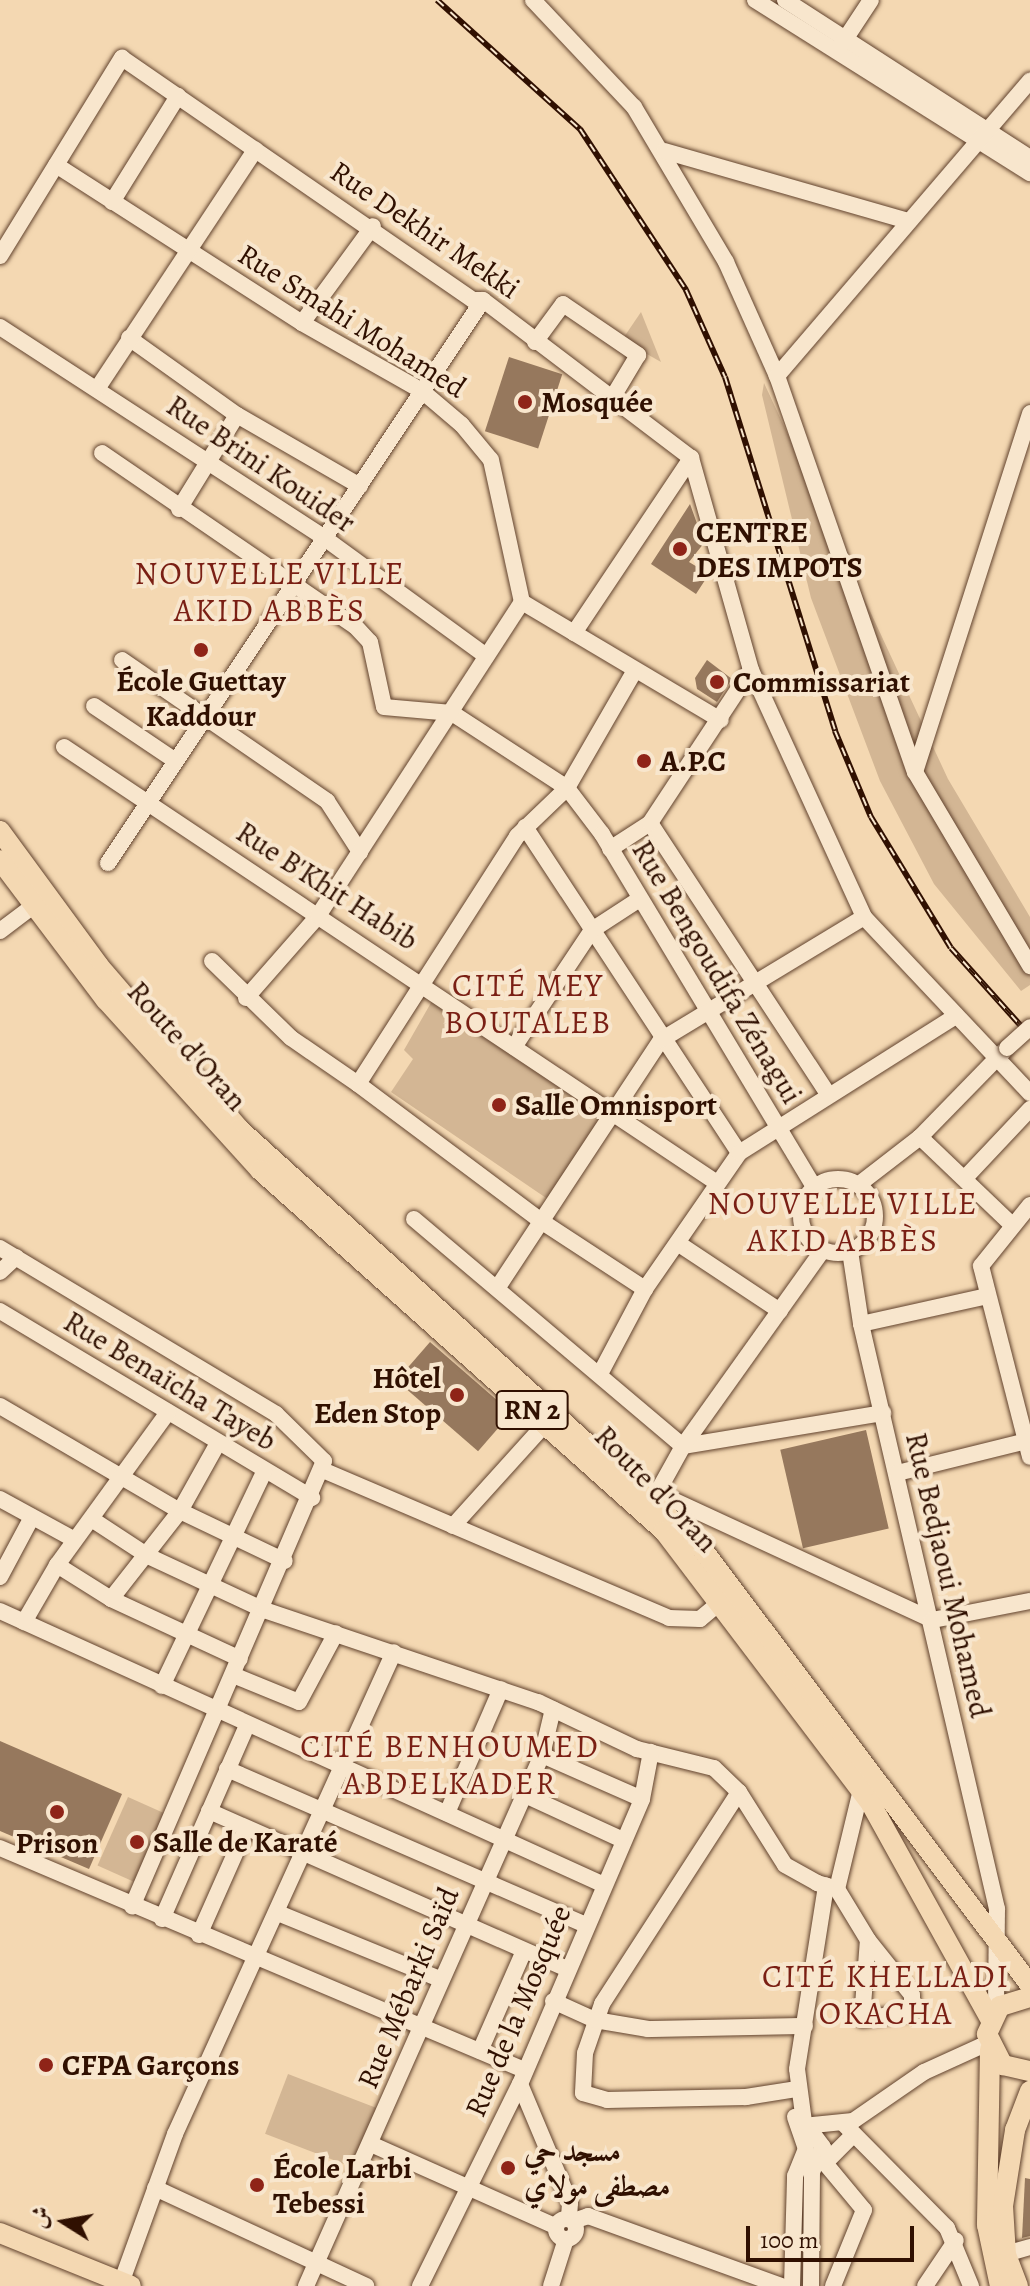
<!DOCTYPE html>
<meta charset="utf-8">
<style>
body{margin:0}
#map{position:relative;width:1030px;height:2286px;overflow:hidden;background:#f4d8b2;font-family:Alegreya,Amiri,serif}
div>[style]{position:absolute}
[style*='--x']{left:calc(var(--x)*1px);top:calc(var(--y)*1px);width:calc(var(--w)*1px);rotate:calc(var(--a)*1deg)}
.green>*{inset:0;background:#d3b694;transform-origin:0 0}
.building>*{inset:0;background:#96785d;transform-origin:0 0}
.roads{filter:drop-shadow(0 0 2px #61422d) drop-shadow(0 0 2px #61422d)}
.minor>*{height:16px;margin:-8px;padding:0 8px;transform-origin:8px;border-radius:8px;background:#f8e6cd}
.minor>.ring{margin:-8px;padding:0;box-sizing:content-box;background:none;border:16px solid #f8e6cd;border-radius:50%}
.major>*{height:20px;margin:-10px;padding:0 10px;transform-origin:10px;border-radius:10px;background:#f4d8b2}
.rail>*{height:6px;margin-top:-3px;transform-origin:0;background:repeating-linear-gradient(90deg,#f8e6cd 0 9px,#301001 0 18px);box-sizing:border-box;border-block:2px solid #301001}
.bridges{filter:drop-shadow(0 0 2px #61422d) drop-shadow(0 0 2px #61422d)}
.minor-bridge>*{height:16px;margin:-8px;padding:0 8px;transform-origin:8px;border-radius:8px;background:#f8e6cd}
.dots>*{width:22px;height:22px;translate:-50% -50%;box-sizing:border-box;border:4px solid #f8e6cd;border-radius:50%}
span{translate:-50% -50%;white-space:nowrap;text-align:center;line-height:1.15;-webkit-text-stroke:8px #f8e6cd;paint-order:stroke}
.shield-label span{padding:2px 6px;background:#f8e6cd;border:2px solid;border-radius:6px;-webkit-text-stroke-width:0}
.shield-label{font-size:28px;color:#301001;font-weight:700}
.street-label{font-size:30px;color:#301001}
.poi-label{font-size:30px;color:#301001;font-weight:700}
.left{translate:0 -50%;text-align:left}
.right{translate:-100% -50%;text-align:right}
.neighbourhood-label{font-size:32px;color:#7a1f14;letter-spacing:2px}
.north{position:absolute;left:24px;top:2182px;width:80px;height:80px;-webkit-text-stroke:6px #f8e6cd;paint-order:stroke;rotate:281deg;font-size:22px;font-weight:700;line-height:32px;text-align:center;color:#301001}
.north::after{content:'';display:block;margin:auto;width:28px;height:36px;background:#301001;clip-path:polygon(50% 0,100% 100%,50% 72%,0 100%)}
.scale{position:absolute;left:746px;top:2226px;width:168px;height:36px;box-sizing:border-box;border:4px solid #301001;border-top:0;padding-left:10px;font-size:24px;line-height:28px;white-space:nowrap;color:#301001;-webkit-text-stroke:6px #f8e6cd;paint-order:stroke}
</style>
<div id="map">
<div class="green">
<div style="clip-path:polygon(641px 312px,661px 362px,622px 340px)"></div>
<div style="clip-path:polygon(764px 383px,948px 779px,1030px 917px,1030px 985px,1021px 991px,934px 884px,880px 781px,811px 598px,762px 395px)"></div>
<div style="clip-path:polygon(432px 1001px,609px 1119px,552px 1202px,391px 1092px,413px 1059px,404px 1050px)"></div>
<div style="left:128px;top:1797px;width:52px;height:75px;rotate:24deg"></div>
<div style="left:288px;top:2074px;width:97px;height:64px;rotate:21deg"></div>
</div>
<div class="building">
<div style="left:509px;top:357px;width:56px;height:78px;rotate:18deg"></div>
<div style="clip-path:polygon(690px 504px,704px 543px,689px 562px,709px 574px,696px 594px,651px 564px)"></div>
<div style="clip-path:polygon(707px 660px,732px 679px,717px 702px,697px 689px,695px 678px)"></div>
<div style="left:430px;top:1342px;width:108px;height:51px;rotate:41deg"></div>
<div style="left:866px;top:1430px;width:101px;height:88px;rotate:77deg"></div>
<div style="clip-path:polygon(0 1741px,122px 1794px,89px 1869px,0 1831px)"></div>
<div style="clip-path:polygon(1025px 2178px,1030px 2179px,1030px 2236px,1022px 2238px)"></div>
</div>
<div class="roads">
<div class="minor">
<div style="--x:533;--y:0;--w:147;--a:46.7"></div>
<div style="--x:634;--y:107;--w:180;--a:59.3"></div>
<div style="--x:726;--y:262;--w:125;--a:65.9"></div>
<div style="--x:777;--y:376;--w:419;--a:70.8"></div>
<div style="--x:915;--y:772;--w:226;--a:59.3"></div>
<div style="--x:755;--y:0;--w:325;--a:32.2"></div>
<div style="--x:785;--y:0;--w:292;--a:32.8"></div>
<div style="--x:840;--y:47;--w:56;--a:-56.6"></div>
<div style="--x:664;--y:151;--w:254;--a:16"></div>
<div style="--x:56;--y:165;--w:292;--a:32.7"></div>
<div style="--x:302;--y:323;--w:138;--a:29.5"></div>
<div style="--x:422;--y:391;--w:52;--a:40.4"></div>
<div style="--x:462;--y:425;--w:45;--a:50.4"></div>
<div style="--x:491;--y:460;--w:145;--a:77.7"></div>
<div style="--x:522;--y:602;--w:231;--a:30.7"></div>
<div style="--x:112;--y:202;--w:125;--a:-58.1"></div>
<div style="--x:0;--y:256;--w:233;--a:-58.4"></div>
<div style="--x:122;--y:58;--w:426;--a:34.6"></div>
<div style="--x:473;--y:300;--w:10;--a:0"></div>
<div style="--x:483;--y:300;--w:261;--a:37.2"></div>
<div style="--x:302;--y:323;--w:120;--a:-53.8"></div>
<div style="--x:0;--y:327;--w:385;--a:33"></div>
<div style="--x:323;--y:537;--w:202;--a:36.1"></div>
<div style="--x:129;--y:338;--w:133;--a:35.5"></div>
<div style="--x:237;--y:415;--w:142;--a:30"></div>
<div style="--x:535;--y:342;--w:47;--a:-53.6"></div>
<div style="--x:563;--y:304;--w:91;--a:34.2"></div>
<div style="--x:638;--y:355;--w:47;--a:121"></div>
<div style="--x:777;--y:376;--w:389;--a:-49.4"></div>
<div style="--x:97;--y:389;--w:287;--a:-56.5"></div>
<div style="--x:102;--y:453;--w:306;--a:34.4"></div>
<div style="--x:355;--y:626;--w:22;--a:47"></div>
<div style="--x:370;--y:642;--w:66;--a:77.8"></div>
<div style="--x:384;--y:707;--w:68;--a:5"></div>
<div style="--x:452;--y:713;--w:137;--a:33.1"></div>
<div style="--x:567;--y:788;--w:58;--a:52.7"></div>
<div style="--x:602;--y:834;--w:413;--a:59"></div>
<div style="--x:691;--y:458;--w:220;--a:74.2"></div>
<div style="--x:751;--y:670;--w:272;--a:65.4"></div>
<div style="--x:864;--y:917;--w:242;--a:46.7"></div>
<div style="--x:179;--y:509;--w:110;--a:-58.3"></div>
<div style="--x:574;--y:633;--w:211;--a:-56.2"></div>
<div style="--x:122;--y:660;--w:249;--a:34.5"></div>
<div style="--x:327;--y:801;--w:61;--a:57.1"></div>
<div style="--x:94;--y:706;--w:97;--a:34"></div>
<div style="--x:64;--y:747;--w:785;--a:33.73"></div>
<div style="--x:915;--y:772;--w:377;--a:-72.2"></div>
<div style="--x:650;--y:823;--w:324;--a:56.7"></div>
<div style="--x:525;--y:827;--w:390;--a:56.7"></div>
<div style="--x:610;--y:849;--w:48;--a:-33"></div>
<div style="--x:650;--y:823;--w:183;--a:-56.6"></div>
<div style="--x:108;--y:863;--w:676;--a:-56.33"></div>
<div style="--x:0;--y:931;--w:40;--a:-37"></div>
<div style="--x:212;--y:961;--w:110;--a:44.3"></div>
<div style="--x:291;--y:1038;--w:81;--a:34.5"></div>
<div style="--x:358;--y:1084;--w:295;--a:-57.3"></div>
<div style="--x:517;--y:836;--w:69;--a:-43.8"></div>
<div style="--x:567;--y:788;--w:134;--a:-60"></div>
<div style="--x:246;--y:998;--w:109;--a:-48.7"></div>
<div style="--x:318;--y:916;--w:374;--a:-57"></div>
<div style="--x:514;--y:1047;--w:141;--a:-56.3"></div>
<div style="--x:592;--y:930;--w:55;--a:-33.1"></div>
<div style="--x:358;--y:1084;--w:232;--a:36.8"></div>
<div style="--x:544;--y:1223;--w:121;--a:33.2"></div>
<div style="--x:920;--y:1137;--w:127;--a:43.7"></div>
<div style="--x:965;--y:1178;--w:95;--a:-46.7"></div>
<div class="ring" style="left:801px;top:1179px;width:58px;height:58px"></div>
<div style="--x:858;--y:1185;--w:78;--a:-37.7"></div>
<div style="--x:920;--y:1137;--w:119;--a:-45.7"></div>
<div style="--x:1030;--y:1205;--w:78;--a:128.8"></div>
<div style="--x:981;--y:1266;--w:197;--a:75.6"></div>
<div style="--x:414;--y:1219;--w:352;--a:40.2"></div>
<div style="--x:683;--y:1446;--w:203;--a:-9.4"></div>
<div style="--x:679;--y:1244;--w:121;--a:33.6"></div>
<div style="--x:0;--y:1248;--w:322;--a:31"></div>
<div style="--x:276;--y:1414;--w:67;--a:44.4"></div>
<div style="--x:324;--y:1461;--w:485;--a:113.3"></div>
<div style="--x:850;--y:1251;--w:74;--a:81.4"></div>
<div style="--x:861;--y:1324;--w:601;--a:76.91"></div>
<div style="--x:997;--y:1909;--w:102;--a:90.6"></div>
<div style="--x:0;--y:1272;--w:22;--a:-43"></div>
<div style="--x:498;--y:1287;--w:296;--a:-56.6"></div>
<div style="--x:661;--y:1040;--w:237;--a:-31.2"></div>
<div style="--x:0;--y:1311;--w:364;--a:30.9"></div>
<div style="--x:861;--y:1324;--w:129;--a:-12.5"></div>
<div style="--x:601;--y:1372;--w:94;--a:-62.1"></div>
<div style="--x:645;--y:1289;--w:165;--a:-55.3"></div>
<div style="--x:739;--y:1153;--w:257;--a:-32.3"></div>
<div style="--x:0;--y:1406;--w:208;--a:30.3"></div>
<div style="--x:180;--y:1511;--w:116;--a:25.5"></div>
<div style="--x:325;--y:1471;--w:374;--a:23.1"></div>
<div style="--x:669;--y:1618;--w:31;--a:2"></div>
<div style="--x:700;--y:1619;--w:26;--a:-40"></div>
<div style="--x:897;--y:1473;--w:137;--a:-13.9"></div>
<div style="--x:636;--y:1483;--w:326;--a:24.8"></div>
<div style="--x:932;--y:1620;--w:100;--a:-11"></div>
<div style="--x:657;--y:1493;--w:54;--a:-61"></div>
<div style="--x:683;--y:1446;--w:241;--a:-54.5"></div>
<div style="--x:0;--y:1499;--w:85;--a:28.7"></div>
<div style="--x:93;--y:1520;--w:66;--a:33.2"></div>
<div style="--x:148;--y:1556;--w:128;--a:25"></div>
<div style="--x:264;--y:1610;--w:289;--a:18.6"></div>
<div style="--x:538;--y:1702;--w:110;--a:25.4"></div>
<div style="--x:637;--y:1749;--w:79;--a:13.9"></div>
<div style="--x:714;--y:1768;--w:35;--a:44"></div>
<div style="--x:739;--y:1792;--w:86;--a:57.8"></div>
<div style="--x:785;--y:1865;--w:37;--a:29"></div>
<div style="--x:817;--y:1883;--w:21;--a:17"></div>
<div style="--x:837;--y:1889;--w:102;--a:-76.4"></div>
<div style="--x:453;--y:1526;--w:139;--a:-47.9"></div>
<div style="--x:57;--y:1565;--w:64;--a:32.2"></div>
<div style="--x:111;--y:1599;--w:142;--a:24.9"></div>
<div style="--x:0;--y:1577;--w:68;--a:-61.9"></div>
<div style="--x:111;--y:1599;--w:112;--a:-51.9"></div>
<div style="--x:180;--y:1511;--w:78;--a:-60.8"></div>
<div style="--x:0;--y:1611;--w:661;--a:24.39"></div>
<div style="--x:24;--y:1622;--w:66;--a:-59.9"></div>
<div style="--x:57;--y:1565;--w:189;--a:-54"></div>
<div style="--x:233;--y:1675;--w:71;--a:22.2"></div>
<div style="--x:299;--y:1702;--w:78;--a:-61.8"></div>
<div style="--x:162;--y:1686;--w:237;--a:-64.5"></div>
<div style="--x:542;--y:1755;--w:109;--a:23.7"></div>
<div style="--x:227;--y:1769;--w:391;--a:23.5"></div>
<div style="--x:739;--y:1792;--w:252;--a:122.9"></div>
<div style="--x:602;--y:2004;--w:52;--a:109.1"></div>
<div style="--x:585;--y:2053;--w:40;--a:92.9"></div>
<div style="--x:583;--y:2093;--w:25;--a:16"></div>
<div style="--x:607;--y:2100;--w:139;--a:-1.2"></div>
<div style="--x:746;--y:2097;--w:52;--a:-8.9"></div>
<div style="--x:525;--y:1795;--w:108;--a:24.7"></div>
<div style="--x:209;--y:1811;--w:391;--a:23.8"></div>
<div style="--x:447;--y:1813;--w:135;--a:-66.5"></div>
<div style="--x:0;--y:1848;--w:569;--a:22.96"></div>
<div style="--x:837;--y:1889;--w:60;--a:58.7"></div>
<div style="--x:278;--y:1913;--w:175;--a:22.2"></div>
<div style="--x:162;--y:1919;--w:212;--a:-66.3"></div>
<div style="--x:199;--y:1935;--w:116;--a:-66.1"></div>
<div style="--x:868;--y:1940;--w:70;--a:51.3"></div>
<div style="--x:912;--y:1995;--w:17;--a:90"></div>
<div style="--x:912;--y:2012;--w:50;--a:172"></div>
<div style="--x:862;--y:2019;--w:79;--a:-85.7"></div>
<div style="--x:553;--y:2001;--w:46;--a:24.3"></div>
<div style="--x:595;--y:2020;--w:54;--a:9.6"></div>
<div style="--x:648;--y:2029;--w:157;--a:-1.1"></div>
<div style="--x:480;--y:2051;--w:109;--a:-66.3"></div>
<div style="--x:520;--y:2084;--w:129;--a:67.2"></div>
<div style="--x:570;--y:2203;--w:16;--a:94"></div>
<div style="--x:843;--y:2123;--w:148;--a:45.3"></div>
<div style="--x:947;--y:2228;--w:63;--a:67.5"></div>
<div style="--x:803;--y:2126;--w:50;--a:-5.7"></div>
<div style="--x:853;--y:2121;--w:86;--a:-34.6"></div>
<div style="--x:924;--y:2072;--w:70;--a:-24.4"></div>
<div style="--x:373;--y:2145;--w:199;--a:24"></div>
<div style="--x:155;--y:2188;--w:233;--a:24.9"></div>
<div class="ring" style="left:556px;top:2219px;width:4px;height:4px"></div>
<div style="--x:573;--y:2221;--w:16;--a:-18"></div>
<div style="--x:588;--y:2216;--w:205;--a:19.9"></div>
<div style="--x:995;--y:2257;--w:36;--a:-16"></div>
<div style="--x:120;--y:2286;--w:162;--a:-70.1"></div>
<div style="--x:175;--y:2134;--w:529;--a:-65.57"></div>
<div style="--x:306;--y:2286;--w:581;--a:-66.04"></div>
<div style="--x:542;--y:1755;--w:47;--a:-76.6"></div>
<div style="--x:420;--y:2286;--w:225;--a:-63.7"></div>
<div style="--x:520;--y:2084;--w:310;--a:-66.8"></div>
<div style="--x:642;--y:1799;--w:48;--a:-79.2"></div>
<div style="--x:551;--y:2286;--w:49;--a:-72.3"></div>
<div style="--x:792;--y:2286;--w:110;--a:-88.4"></div>
<div style="--x:795;--y:2176;--w:29;--a:-68"></div>
<div style="--x:806;--y:2149;--w:34;--a:-109"></div>
<div style="--x:811;--y:2286;--w:114;--a:-89.5"></div>
<div style="--x:812;--y:2172;--w:27;--a:-66"></div>
<div style="--x:823;--y:2147;--w:31;--a:-127"></div>
<div style="--x:804;--y:2122;--w:53;--a:-97.5"></div>
<div style="--x:797;--y:2069;--w:186;--a:-81"></div>
<div style="--x:833;--y:2286;--w:82;--a:-67.8"></div>
<div style="--x:864;--y:2210;--w:61;--a:-129.7"></div>
<div style="--x:825;--y:2163;--w:38;--a:-45"></div>
<div style="--x:925;--y:2286;--w:55;--a:-56"></div>
</div>
<div class="major">
<div style="--x:0;--y:831;--w:167;--a:53.7"></div>
<div style="--x:99;--y:966;--w:215;--a:49.3"></div>
<div style="--x:239;--y:1129;--w:622;--a:42.13"></div>
<div style="--x:700;--y:1546;--w:549;--a:53.07"></div>
<div style="--x:0;--y:860;--w:176;--a:52.9"></div>
<div style="--x:106;--y:1000;--w:229;--a:47.8"></div>
<div style="--x:260;--y:1170;--w:542;--a:41.78"></div>
<div style="--x:664;--y:1531;--w:343;--a:52.8"></div>
<div style="--x:871;--y:1804;--w:246;--a:61"></div>
<div style="--x:1030;--y:1997;--w:31;--a:163"></div>
<div style="--x:1000;--y:2006;--w:31;--a:115"></div>
<div style="--x:987;--y:2034;--w:35;--a:63"></div>
<div style="--x:1003;--y:2065;--w:28;--a:13"></div>
<div style="--x:990;--y:2050;--w:175;--a:91"></div>
<div style="--x:987;--y:2225;--w:62;--a:78"></div>
<div style="--x:0;--y:2233;--w:141;--a:22"></div>
<div style="--x:1018;--y:2286;--w:33;--a:-111"></div>
<div style="--x:1006;--y:2255;--w:49;--a:-93.5"></div>
<div style="--x:1003;--y:2206;--w:77;--a:-81"></div>
<div style="--x:1015;--y:2130;--w:42;--a:-69"></div>
</div>
</div>
<div class="rail">
<div style="--x:437;--y:0;--w:193;--a:42.1"></div>
<div style="--x:580;--y:129;--w:193;--a:56.6"></div>
<div style="--x:686;--y:290;--w:95;--a:65.9"></div>
<div style="--x:725;--y:377;--w:371;--a:72.7"></div>
<div style="--x:835;--y:731;--w:93;--a:67.3"></div>
<div style="--x:871;--y:817;--w:153;--a:58.6"></div>
<div style="--x:951;--y:948;--w:118;--a:48.1"></div>
</div>
<div class="bridges">
<div class="minor-bridge">
<div style="--x:1007;--y:1048;--w:31;--a:-42"></div>
</div>
</div>
<div class="dots">
<div style="left:525px;top:402px;background:#8f2418"></div>
<div style="left:680px;top:549px;background:#8f2418"></div>
<div style="left:201px;top:650px;background:#8f2418"></div>
<div style="left:717px;top:682px;background:#8f2418"></div>
<div style="left:644px;top:761px;background:#8f2418"></div>
<div style="left:499px;top:1105px;background:#8f2418"></div>
<div style="left:457px;top:1395px;background:#8f2418"></div>
<div style="left:57px;top:1812px;background:#8f2418"></div>
<div style="left:137px;top:1842px;background:#8f2418"></div>
<div style="left:46px;top:2065px;background:#8f2418"></div>
<div style="left:508px;top:2168px;background:#8f2418"></div>
<div style="left:257px;top:2185px;background:#8f2418"></div>
</div>
<div class="shield-label">
<span style="left:532px;top:1410px">RN 2</span>
</div>
<div class="street-label">
<span style="left:425px;top:230px;rotate:34deg">Rue Dekhir Mekki</span>
<span style="left:352px;top:321px;rotate:32deg">Rue Smahi Mohamed</span>
<span style="left:261px;top:464px;rotate:34deg">Rue Brini Kouider</span>
<span style="left:327px;top:886px;rotate:33deg">Rue B'Khit Habib</span>
<span style="left:717px;top:972px;rotate:59deg">Rue Bengoudifa Zénagui</span>
<span style="left:187px;top:1046px;rotate:48deg">Route d'Oran</span>
<span style="left:170px;top:1381px;rotate:31deg">Rue Benaïcha Tayeb</span>
<span style="left:656px;top:1489px;rotate:46deg">Route d'Oran</span>
<span style="left:948px;top:1575px;rotate:77deg">Rue Bedjaoui Mohamed</span>
<span style="left:408px;top:1988px;rotate:-67deg">Rue Mébarki Saïd</span>
<span style="left:518px;top:2011px;rotate:-67deg">Rue de la Mosquée</span>
</div>
<div class="poi-label">
<span class="left" style="left:541px;top:402px">Mosquée</span>
<span class="left" style="left:696px;top:549px">CENTRE<br>DES IMPOTS</span>
<span style="left:201px;top:698px">École Guettay<br>Kaddour</span>
<span class="left" style="left:733px;top:682px">Commissariat</span>
<span class="left" style="left:660px;top:761px">A.P.C</span>
<span class="left" style="left:515px;top:1105px">Salle Omnisport</span>
<span class="right" style="left:441px;top:1395px">Hôtel<br>Eden Stop</span>
<span class="left" style="left:153px;top:1842px">Salle de Karaté</span>
<span style="left:57px;top:1843px">Prison</span>
<span class="left" style="left:62px;top:2065px">CFPA Garçons</span>
<span class="left" style="left:524px;top:2168px">مسجد حي<br>مصطفى مولاي</span>
<span class="left" style="left:273px;top:2185px">École Larbi<br>Tebessi</span>
</div>
<div class="neighbourhood-label">
<span style="left:270px;top:592px">NOUVELLE VILLE<br>AKID ABBÈS</span>
<span style="left:528px;top:1004px">CITÉ MEY<br>BOUTALEB</span>
<span style="left:843px;top:1222px">NOUVELLE VILLE<br>AKID ABBÈS</span>
<span style="left:450px;top:1765px">CITÉ BENHOUMED<br>ABDELKADER</span>
<span style="left:886px;top:1995px">CITÉ KHELLADI<br>OKACHA</span>
</div>
<div class="north">ش</div>
<div class="scale">100 m</div>
</div>
